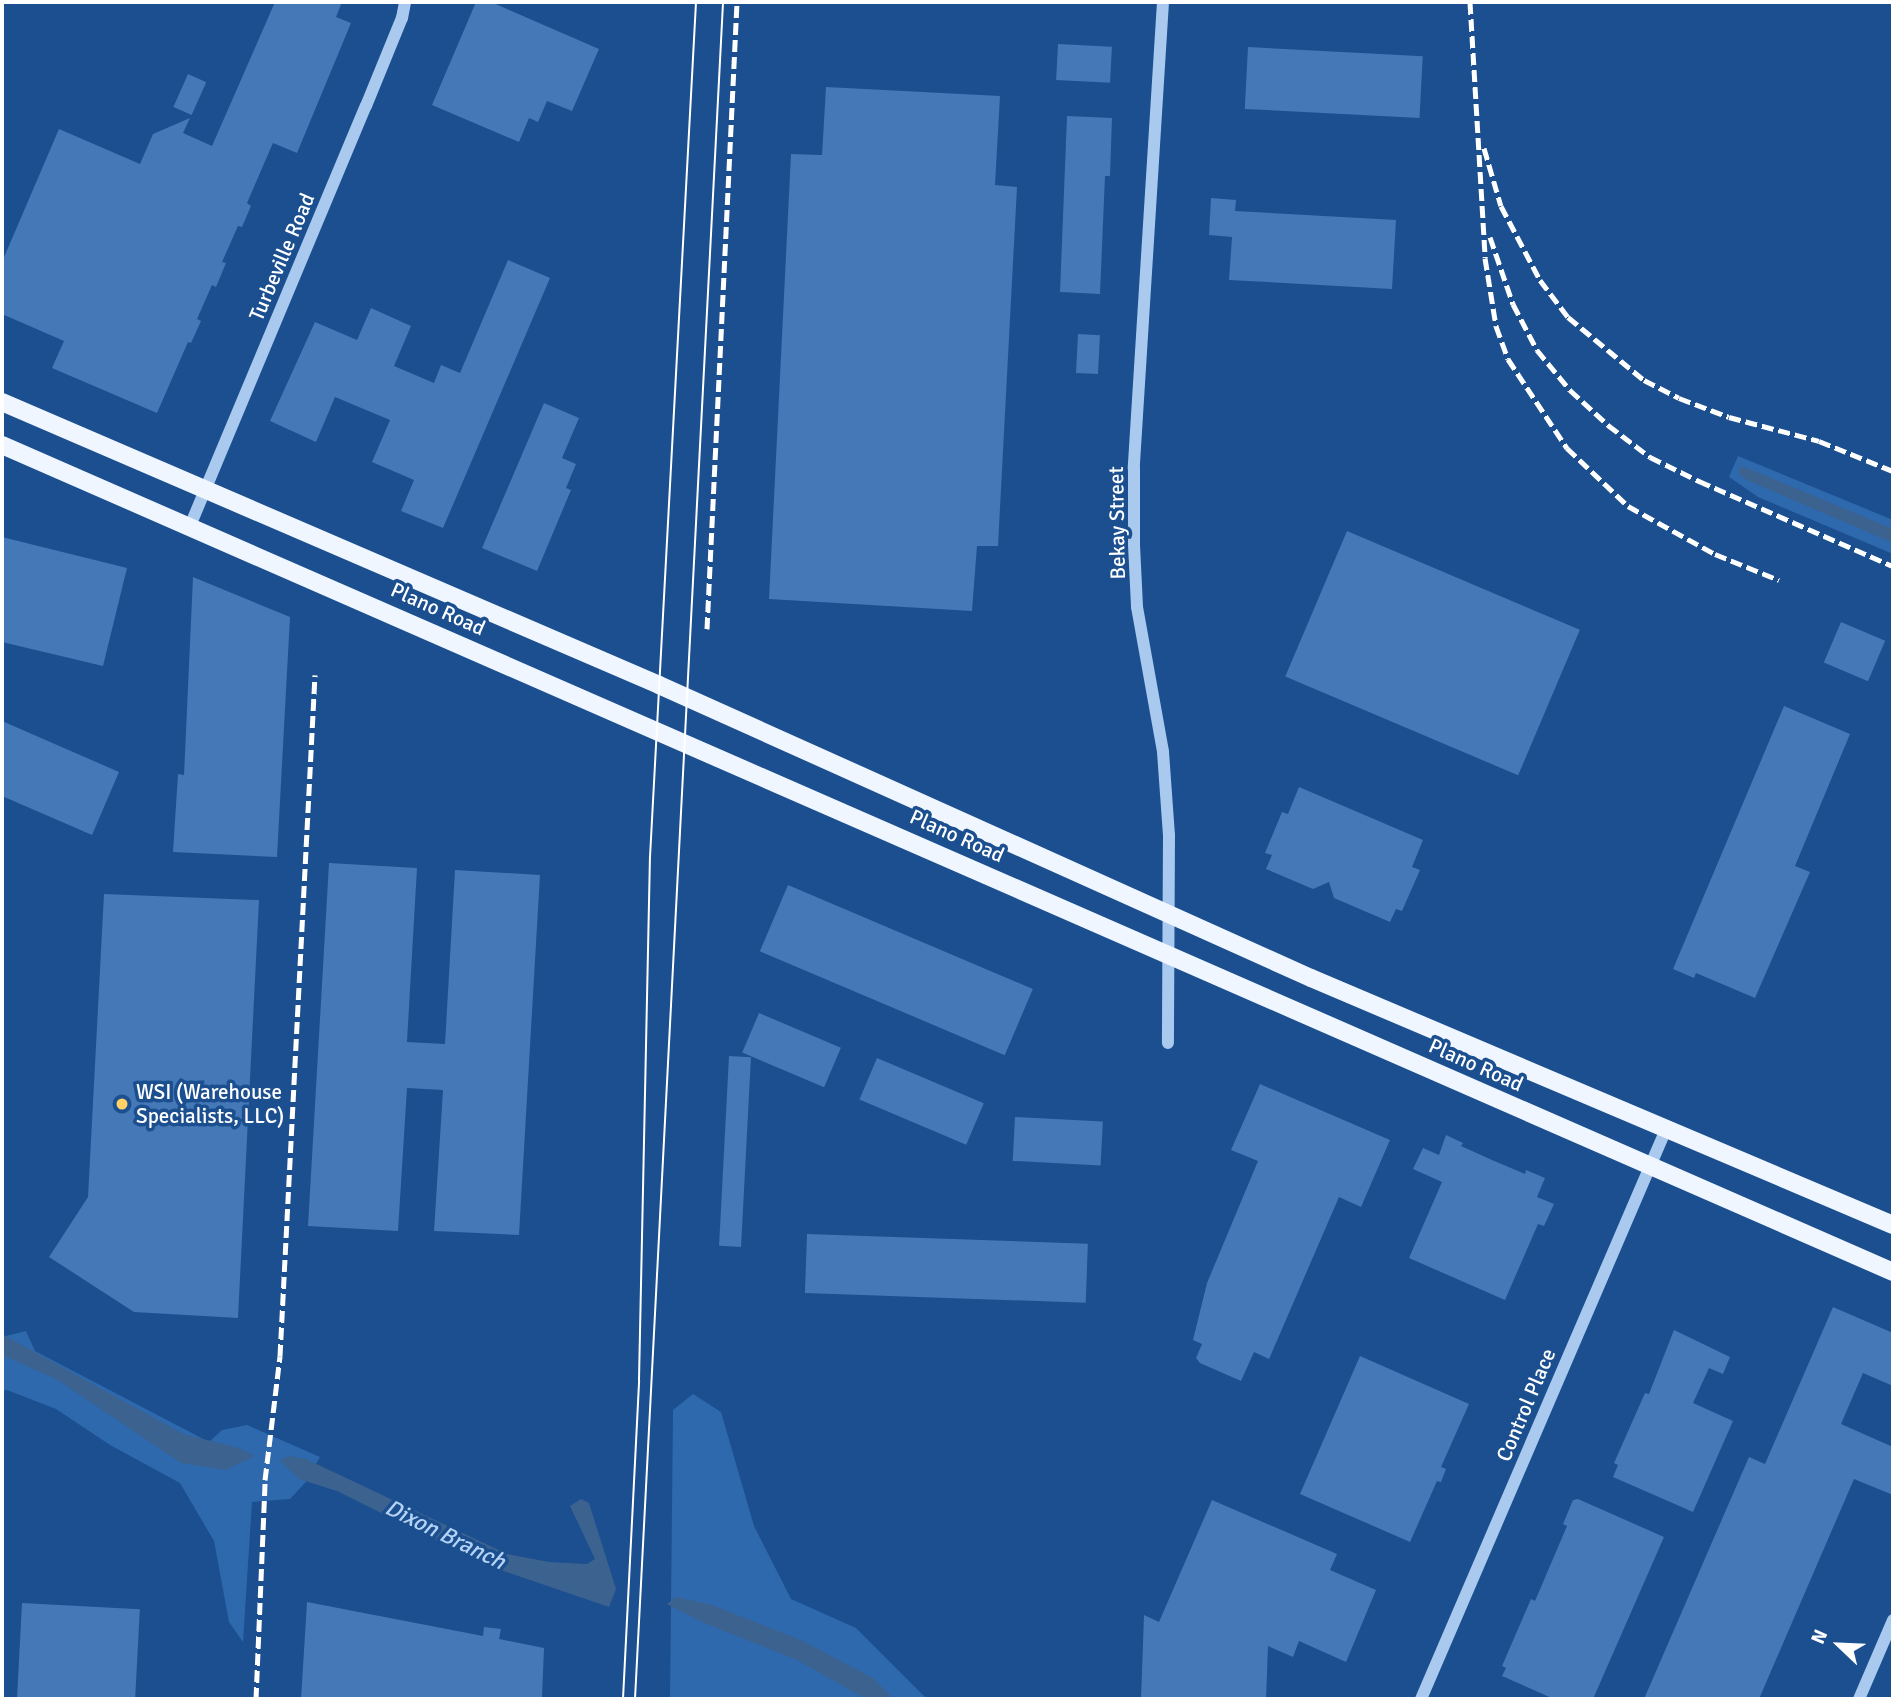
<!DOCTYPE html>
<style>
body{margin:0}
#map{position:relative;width:1895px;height:1701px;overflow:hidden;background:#1b4f8f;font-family:Signika,sans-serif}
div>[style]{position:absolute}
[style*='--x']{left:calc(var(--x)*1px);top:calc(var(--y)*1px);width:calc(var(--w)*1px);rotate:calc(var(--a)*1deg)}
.green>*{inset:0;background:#2e69ad}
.water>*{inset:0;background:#3c6290}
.building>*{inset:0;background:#4478b7;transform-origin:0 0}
.minor>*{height:12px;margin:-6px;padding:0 6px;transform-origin:6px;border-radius:6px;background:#a9c9ee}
.major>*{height:18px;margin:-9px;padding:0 9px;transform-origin:9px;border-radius:9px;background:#f0f6ff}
.tram>*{height:2px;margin:-1px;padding:0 1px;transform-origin:1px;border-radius:1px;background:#fff}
.rail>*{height:5px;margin-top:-2.5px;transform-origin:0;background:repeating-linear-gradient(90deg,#fff 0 12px,transparent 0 17px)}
.dots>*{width:19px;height:19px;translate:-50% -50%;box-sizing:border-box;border:4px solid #1b4f8f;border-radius:50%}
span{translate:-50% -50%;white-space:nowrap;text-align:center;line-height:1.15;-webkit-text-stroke:7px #1b4f8f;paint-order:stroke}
.street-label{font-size:21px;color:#fff}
.poi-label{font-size:21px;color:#fff}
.left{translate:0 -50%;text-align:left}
.water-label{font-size:23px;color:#b5d3f5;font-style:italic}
.frame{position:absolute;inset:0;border:4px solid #fff;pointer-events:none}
.north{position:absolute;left:1804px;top:1610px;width:70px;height:70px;-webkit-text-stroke:5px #1b4f8f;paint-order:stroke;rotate:293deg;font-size:19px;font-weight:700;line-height:28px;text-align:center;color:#fff}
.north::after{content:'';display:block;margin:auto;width:24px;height:32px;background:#fff;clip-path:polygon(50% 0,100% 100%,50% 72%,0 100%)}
</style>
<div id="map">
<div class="green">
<div style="clip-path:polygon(1738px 456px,1893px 520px,1893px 554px,1758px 497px,1729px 477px)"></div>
<div style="clip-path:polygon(26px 1331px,35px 1351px,209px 1442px,222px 1430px,247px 1425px,320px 1457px,305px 1483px,290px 1499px,252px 1502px,243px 1642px,229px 1622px,214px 1541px,180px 1483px,110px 1445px,56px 1409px,7px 1390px,2px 1391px,2px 1337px)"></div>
<div style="clip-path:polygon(693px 1394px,721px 1412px,754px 1526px,791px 1599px,856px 1628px,927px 1699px,670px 1699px,673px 1410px)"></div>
</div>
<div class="water">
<div style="clip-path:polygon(1742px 466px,1893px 529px,1893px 543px,1747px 480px,1740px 475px,1738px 470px)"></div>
<div style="clip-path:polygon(2px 1334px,183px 1434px,239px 1448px,255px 1456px,225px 1470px,181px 1463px,58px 1380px,2px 1355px)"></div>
<div style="clip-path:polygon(288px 1456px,306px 1459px,507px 1554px,549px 1562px,587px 1564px,595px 1559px,570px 1506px,581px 1499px,589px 1503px,616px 1589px,609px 1607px,486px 1565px,337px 1491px,299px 1479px,280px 1461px)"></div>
<div style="clip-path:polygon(676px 1597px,712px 1605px,803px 1641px,873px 1678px,894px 1699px,866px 1699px,797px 1660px,704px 1623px,667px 1604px)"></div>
</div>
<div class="building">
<div style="clip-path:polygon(275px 2px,342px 2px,336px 17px,351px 23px,297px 153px,273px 143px,247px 203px,251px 206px,242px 227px,238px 226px,222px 262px,226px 263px,216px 287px,212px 285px,197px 319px,201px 321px,191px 343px,188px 342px,157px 413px,52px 368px,64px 341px,2px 314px,2px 262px,59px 129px,140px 164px,153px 134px,190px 118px,183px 133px,212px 146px)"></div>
<div style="clip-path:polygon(476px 2px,491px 2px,599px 49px,572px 111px,547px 101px,538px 122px,529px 118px,519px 142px,432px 105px)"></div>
<div style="left:1058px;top:44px;width:54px;height:36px;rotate:3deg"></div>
<div style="left:1248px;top:47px;width:175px;height:62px;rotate:3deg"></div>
<div style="left:188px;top:74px;width:20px;height:36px;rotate:24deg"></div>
<div style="clip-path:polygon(826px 87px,1000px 96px,995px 185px,1017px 187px,998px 546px,977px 546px,972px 611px,769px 599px,791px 154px,822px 155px)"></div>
<div style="clip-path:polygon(1067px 116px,1112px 118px,1110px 176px,1105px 176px,1100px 294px,1060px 292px)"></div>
<div style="clip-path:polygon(1211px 198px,1236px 200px,1235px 211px,1396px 220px,1392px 289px,1229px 280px,1232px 237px,1209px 235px)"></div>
<div style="clip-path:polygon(508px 260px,550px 278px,443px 528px,401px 511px,414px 480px,372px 462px,390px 420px,335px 397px,316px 442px,270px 421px,315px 322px,357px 340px,371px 308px,411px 326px,394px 366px,434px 383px,441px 365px,460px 373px)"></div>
<div style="left:1078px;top:334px;width:22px;height:39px;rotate:3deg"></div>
<div style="clip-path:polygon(544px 403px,579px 418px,562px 458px,576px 464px,566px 488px,571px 490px,537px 571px,482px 548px)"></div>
<div style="left:1347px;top:531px;width:253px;height:158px;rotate:23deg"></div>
<div style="clip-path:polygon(2px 537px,127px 568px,103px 666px,2px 642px)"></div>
<div style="clip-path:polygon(193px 577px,290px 617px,277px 857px,173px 852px,178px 774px,184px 775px)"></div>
<div style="left:1841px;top:622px;width:48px;height:44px;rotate:23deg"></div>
<div style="clip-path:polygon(1784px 706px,1850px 734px,1795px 866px,1810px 872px,1755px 998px,1696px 973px,1694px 978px,1673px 969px)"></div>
<div style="clip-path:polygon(2px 721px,119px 772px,92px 835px,2px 796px)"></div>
<div style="clip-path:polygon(1299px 787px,1423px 840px,1412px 867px,1420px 870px,1402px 911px,1396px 909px,1390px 922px,1334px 898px,1329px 882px,1313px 889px,1266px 869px,1272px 855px,1265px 853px,1282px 812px,1288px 814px)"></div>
<div style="clip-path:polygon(329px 863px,417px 868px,407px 1042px,445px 1044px,455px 870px,540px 875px,519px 1235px,434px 1231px,443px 1090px,407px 1088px,398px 1231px,308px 1226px)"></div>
<div style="left:788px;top:885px;width:266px;height:72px;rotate:23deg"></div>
<div style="clip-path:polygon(104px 894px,259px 900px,238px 1318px,134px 1312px,49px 1257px,88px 1197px)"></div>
<div style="left:759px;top:1013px;width:89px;height:43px;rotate:23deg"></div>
<div style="left:729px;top:1056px;width:22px;height:190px;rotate:3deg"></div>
<div style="left:877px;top:1058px;width:116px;height:45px;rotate:23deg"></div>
<div style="clip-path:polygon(1260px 1084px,1390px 1140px,1361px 1207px,1339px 1197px,1269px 1359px,1254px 1352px,1241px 1381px,1200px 1363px,1196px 1358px,1202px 1344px,1193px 1340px,1207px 1283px,1258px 1161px,1231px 1150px)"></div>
<div style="left:1015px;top:1117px;width:88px;height:44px;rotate:3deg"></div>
<div style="clip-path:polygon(1446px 1135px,1463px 1143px,1461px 1146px,1492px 1160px,1525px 1174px,1526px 1170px,1545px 1178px,1537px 1197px,1554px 1204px,1544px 1226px,1538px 1224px,1505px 1300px,1409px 1258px,1442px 1182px,1413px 1169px,1423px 1148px,1439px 1155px)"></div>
<div style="left:807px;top:1234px;width:281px;height:59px;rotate:2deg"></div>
<div style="clip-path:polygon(1833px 1307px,1893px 1333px,1893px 1386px,1863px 1373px,1841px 1424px,1893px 1447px,1893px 1495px,1854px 1479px,1759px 1699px,1644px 1699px,1749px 1457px,1765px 1464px)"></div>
<div style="clip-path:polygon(1674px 1330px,1730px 1357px,1723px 1374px,1709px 1368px,1693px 1403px,1733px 1421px,1693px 1512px,1613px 1477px,1618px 1465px,1614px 1463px,1645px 1393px,1649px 1394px)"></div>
<div style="clip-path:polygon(1360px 1356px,1469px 1404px,1441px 1467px,1446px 1469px,1441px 1482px,1437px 1481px,1410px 1542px,1300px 1494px)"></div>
<div style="clip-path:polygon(1578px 1499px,1664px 1537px,1593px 1699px,1554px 1699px,1502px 1676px,1506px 1668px,1502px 1666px,1531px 1599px,1535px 1601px,1567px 1526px,1563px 1524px,1573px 1500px)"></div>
<div style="clip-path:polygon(1212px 1500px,1337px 1554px,1330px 1570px,1376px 1590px,1346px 1662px,1299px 1641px,1293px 1657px,1268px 1646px,1266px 1699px,1141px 1699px,1144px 1615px,1159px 1622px)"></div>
<div style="clip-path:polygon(307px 1602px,483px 1636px,484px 1627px,501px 1629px,499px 1639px,544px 1648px,542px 1699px,301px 1699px)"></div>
<div style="left:22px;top:1603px;width:118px;height:96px;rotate:3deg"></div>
</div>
<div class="minor">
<div style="--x:1163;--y:2;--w:467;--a:93.6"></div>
<div style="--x:1134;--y:468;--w:77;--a:90"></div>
<div style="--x:1134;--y:545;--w:62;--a:87.2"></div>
<div style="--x:1137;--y:607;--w:147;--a:79.8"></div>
<div style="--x:1163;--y:752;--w:83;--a:85.9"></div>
<div style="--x:1169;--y:835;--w:208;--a:90.3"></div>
<div style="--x:190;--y:526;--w:455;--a:-67.3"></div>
<div style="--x:366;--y:106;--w:95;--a:-67.8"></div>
<div style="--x:402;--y:18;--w:16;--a:-79"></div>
<div style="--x:1421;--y:1699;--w:623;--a:-66.73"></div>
<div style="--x:1859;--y:1699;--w:86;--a:-66.7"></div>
</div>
<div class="major">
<div style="--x:2;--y:402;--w:715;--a:23.3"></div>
<div style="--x:659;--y:685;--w:715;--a:24.2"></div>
<div style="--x:1311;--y:978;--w:632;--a:23"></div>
<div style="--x:2;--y:445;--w:2064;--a:23.62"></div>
</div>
<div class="tram">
<div style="--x:623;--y:1699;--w:319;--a:-87.1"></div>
<div style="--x:639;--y:1380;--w:523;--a:-88.8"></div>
<div style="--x:650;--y:857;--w:856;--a:-86.92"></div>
<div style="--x:635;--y:1699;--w:1699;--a:-87.03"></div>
</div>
<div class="rail">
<div style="--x:1470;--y:2;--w:256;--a:86.6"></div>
<div style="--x:1485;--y:258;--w:69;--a:80.8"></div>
<div style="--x:1496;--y:326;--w:35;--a:70"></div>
<div style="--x:1508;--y:359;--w:107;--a:56.5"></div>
<div style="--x:1567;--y:448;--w:84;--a:43.6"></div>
<div style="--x:1628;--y:506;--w:99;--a:28.9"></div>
<div style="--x:1715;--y:554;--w:69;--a:22.1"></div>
<div style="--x:1484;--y:148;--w:60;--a:73.7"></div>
<div style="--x:1501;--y:206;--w:84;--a:62.2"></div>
<div style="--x:1540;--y:280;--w:46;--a:52.9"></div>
<div style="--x:1568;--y:317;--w:99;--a:39.7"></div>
<div style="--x:1644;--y:380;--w:39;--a:27"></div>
<div style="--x:1679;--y:398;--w:53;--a:20.8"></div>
<div style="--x:1729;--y:417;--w:93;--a:14.9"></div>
<div style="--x:1819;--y:441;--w:80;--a:22.1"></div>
<div style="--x:1490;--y:237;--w:71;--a:71.1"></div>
<div style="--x:1513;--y:304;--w:52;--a:62.4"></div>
<div style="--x:1537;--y:350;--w:52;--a:50.5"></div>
<div style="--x:1570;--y:390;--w:52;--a:42.6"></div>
<div style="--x:1608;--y:425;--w:53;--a:37.3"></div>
<div style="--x:1650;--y:457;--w:55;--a:26.1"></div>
<div style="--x:1699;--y:481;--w:212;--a:23.7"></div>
<div style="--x:707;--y:629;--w:628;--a:-87.26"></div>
<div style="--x:256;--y:1699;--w:219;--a:-87.6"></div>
<div style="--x:265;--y:1480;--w:125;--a:-83.1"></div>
<div style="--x:280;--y:1356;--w:682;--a:-87.06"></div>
</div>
<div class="dots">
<div style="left:122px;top:1104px;background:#ffd166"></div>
</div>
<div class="street-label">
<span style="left:282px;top:257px;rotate:-67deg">Turbeville Road</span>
<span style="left:1117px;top:523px;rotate:-91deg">Bekay Street</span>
<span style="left:438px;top:609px;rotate:24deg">Plano Road</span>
<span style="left:957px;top:836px;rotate:24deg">Plano Road</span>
<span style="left:1476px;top:1065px;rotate:24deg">Plano Road</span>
<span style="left:1526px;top:1405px;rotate:-67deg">Control Place</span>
</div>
<div class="poi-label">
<span class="left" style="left:136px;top:1104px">WSI (Warehouse<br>Specialists, LLC)</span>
</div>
<div class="water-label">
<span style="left:445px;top:1535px;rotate:26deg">Dixon Branch</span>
</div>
<div class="frame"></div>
<div class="north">N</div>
</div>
